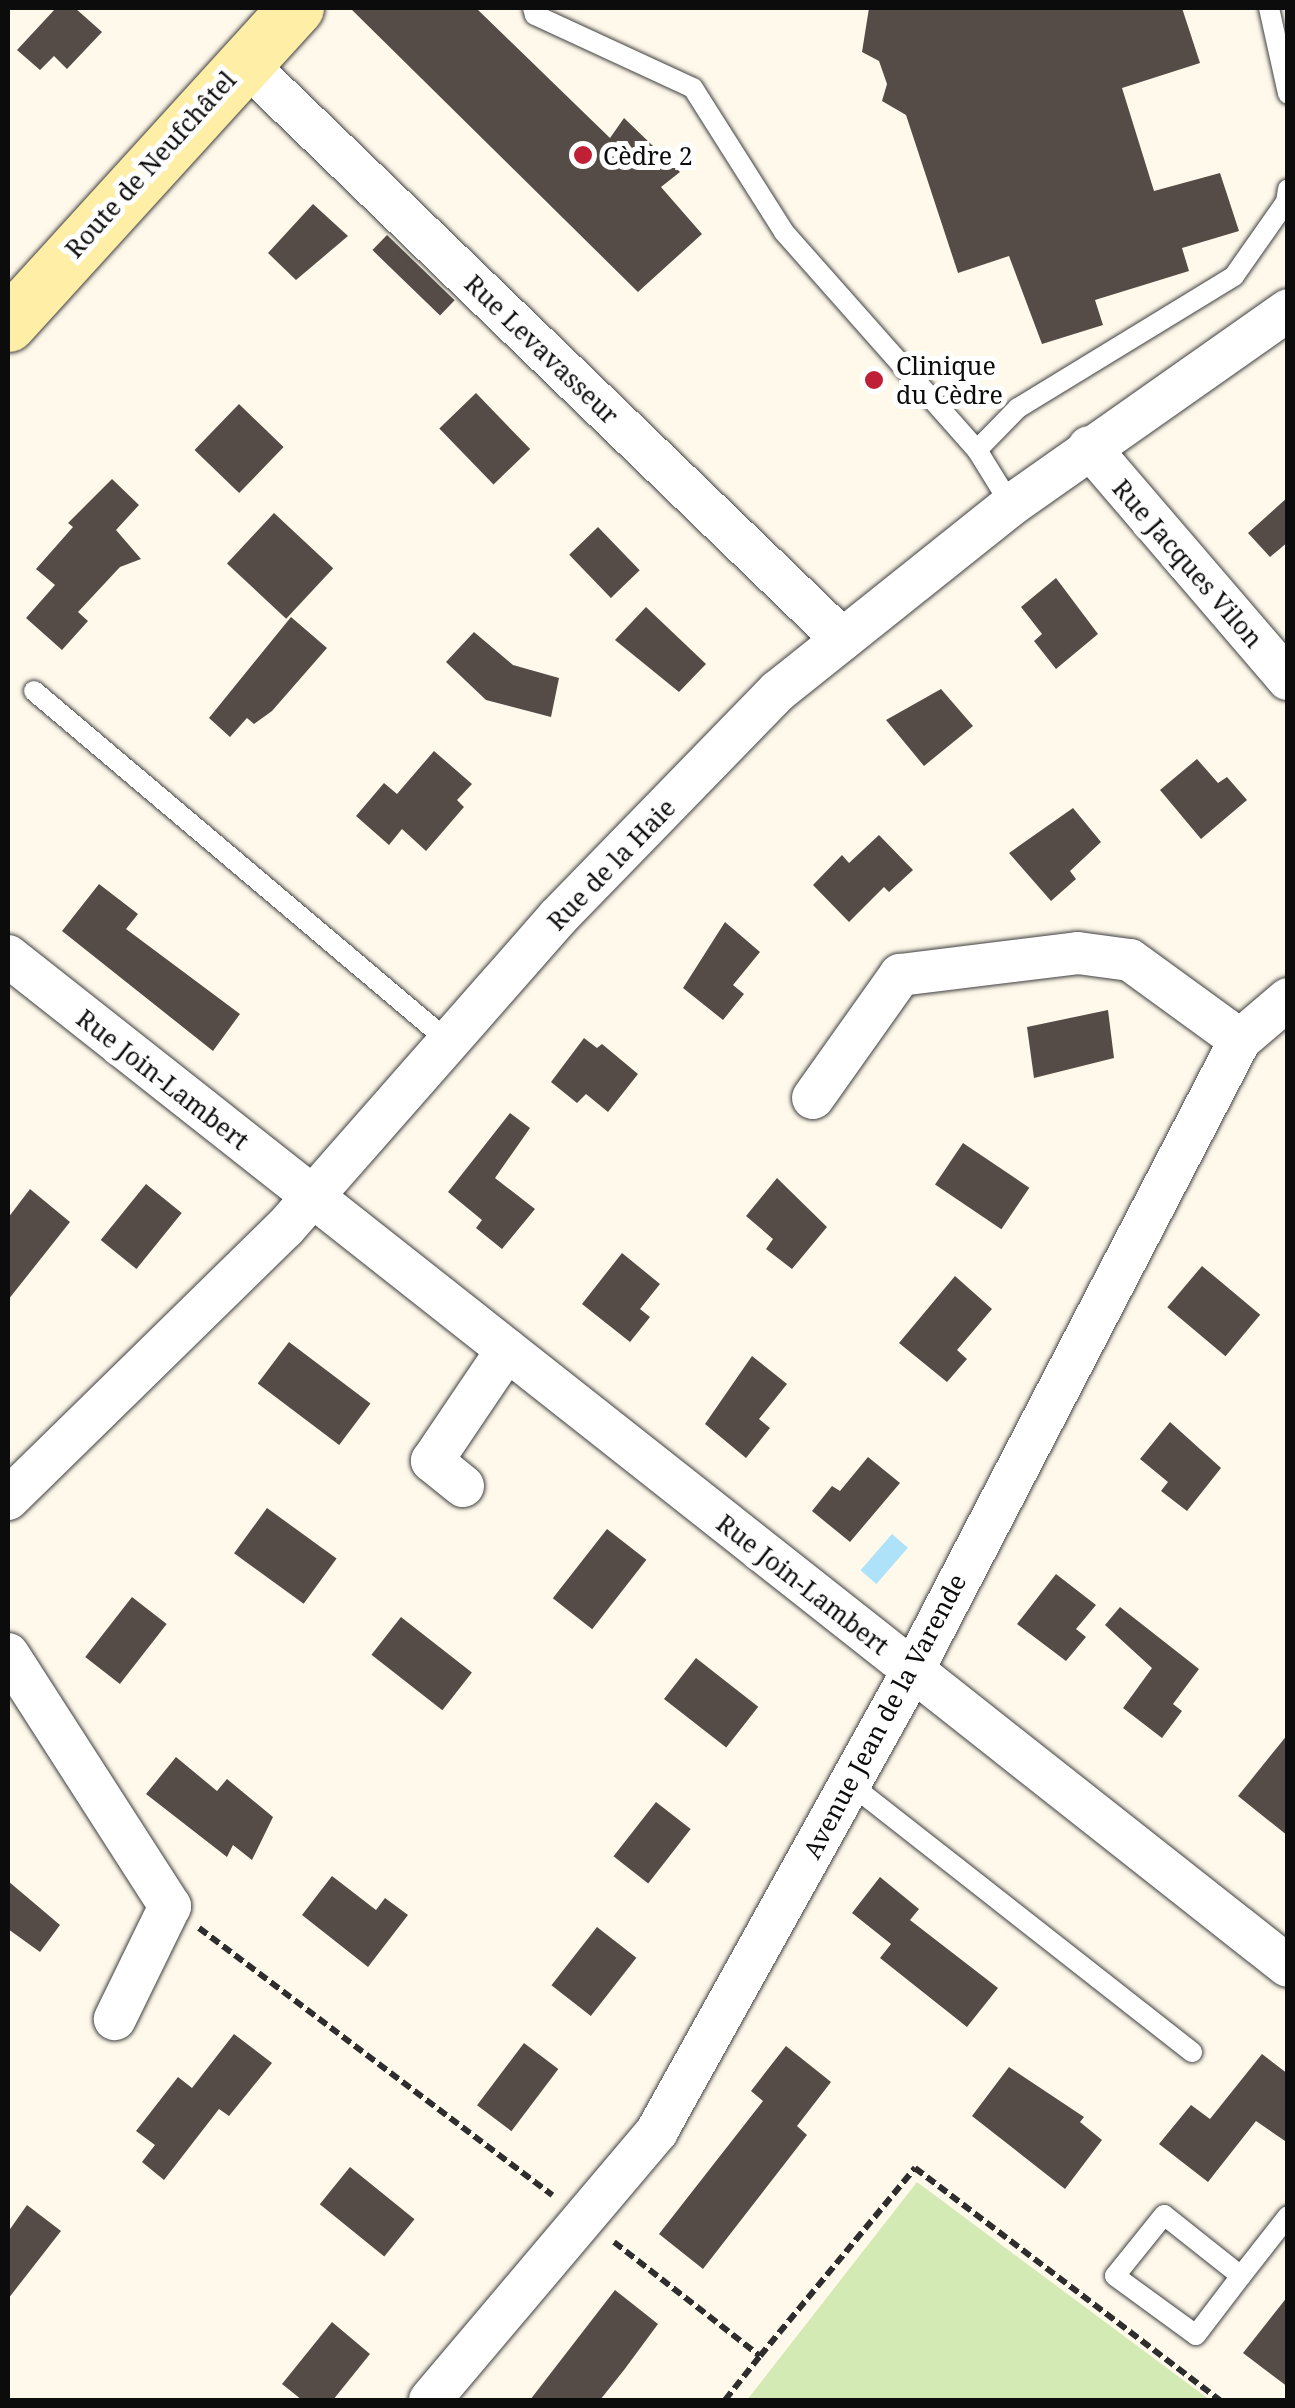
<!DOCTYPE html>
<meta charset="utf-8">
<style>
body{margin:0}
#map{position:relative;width:1295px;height:2408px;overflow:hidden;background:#fff9eb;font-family:"Noto Serif",serif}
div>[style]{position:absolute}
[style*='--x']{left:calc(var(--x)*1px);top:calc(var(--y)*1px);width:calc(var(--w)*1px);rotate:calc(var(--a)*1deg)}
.green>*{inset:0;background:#d4eab4}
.water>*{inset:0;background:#aee2f8;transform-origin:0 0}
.building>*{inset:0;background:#554c48;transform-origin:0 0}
.path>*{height:6px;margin-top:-3px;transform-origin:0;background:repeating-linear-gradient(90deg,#2e2e2e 0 10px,transparent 0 15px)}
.roads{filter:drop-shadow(0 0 2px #3f3f3f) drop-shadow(0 0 2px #3f3f3f)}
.lane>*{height:20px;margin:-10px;padding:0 10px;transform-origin:10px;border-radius:10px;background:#fff}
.street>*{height:42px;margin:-21px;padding:0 21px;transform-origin:21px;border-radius:21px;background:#fff}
.secondary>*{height:55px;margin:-27.5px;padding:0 27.5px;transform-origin:27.5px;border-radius:27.5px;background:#ffeea6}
.dots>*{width:28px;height:28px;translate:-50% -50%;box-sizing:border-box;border:5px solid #fff;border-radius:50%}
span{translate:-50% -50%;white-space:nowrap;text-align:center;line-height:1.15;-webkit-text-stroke:10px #fff;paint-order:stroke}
.poi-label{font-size:25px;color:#0c0c0c}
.left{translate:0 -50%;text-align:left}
.street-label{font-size:25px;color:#0c0c0c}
.frame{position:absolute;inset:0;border:10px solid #0c0c0c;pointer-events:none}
</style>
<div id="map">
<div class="green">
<div style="clip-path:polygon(917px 2182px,1210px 2400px,747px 2400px)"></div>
</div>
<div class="water">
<div style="left:892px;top:1534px;width:21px;height:48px;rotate:41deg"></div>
</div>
<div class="building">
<div style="clip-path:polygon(56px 8px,75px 8px,102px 32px,67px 69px,54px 56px,40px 70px,17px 50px)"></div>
<div style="clip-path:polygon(350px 8px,476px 8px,610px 138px,624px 118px,680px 172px,661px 187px,702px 234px,638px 292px)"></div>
<div style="clip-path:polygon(869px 8px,1182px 8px,1200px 63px,1122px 88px,1154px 191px,1220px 173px,1239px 231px,1182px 248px,1189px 271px,1095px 300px,1103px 325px,1042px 344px,1009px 256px,958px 273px,906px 115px,882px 101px,887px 84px,879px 61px,862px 52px)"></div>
<div style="clip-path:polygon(313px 204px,348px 236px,296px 280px,268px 253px)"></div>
<div style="left:387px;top:235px;width:94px;height:21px;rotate:44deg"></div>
<div style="left:476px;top:393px;width:78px;height:51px;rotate:46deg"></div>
<div style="left:239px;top:404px;width:62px;height:64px;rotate:44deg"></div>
<div style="clip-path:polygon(112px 479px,139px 505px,116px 530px,141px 559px,120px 567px,78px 612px,88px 621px,62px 650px,26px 618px,55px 585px,36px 569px,73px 527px,68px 523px)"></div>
<div style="clip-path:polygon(1288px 497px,1288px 542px,1270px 557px,1248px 533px)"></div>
<div style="left:274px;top:513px;width:81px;height:69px;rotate:43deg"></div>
<div style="left:598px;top:527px;width:60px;height:40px;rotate:46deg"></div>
<div style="clip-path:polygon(1056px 578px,1098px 634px,1056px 669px,1034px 641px,1042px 634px,1021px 607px)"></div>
<div style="clip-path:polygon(646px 607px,706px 664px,679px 692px,615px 640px)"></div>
<div style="clip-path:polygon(291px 617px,327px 648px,272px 711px,254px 724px,247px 718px,230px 737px,209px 718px)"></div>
<div style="clip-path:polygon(474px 632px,513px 665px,559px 678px,551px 717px,486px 700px,446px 662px)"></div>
<div style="clip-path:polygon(941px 689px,973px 726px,924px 766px,886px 720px)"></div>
<div style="clip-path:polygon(434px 751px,472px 784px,457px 800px,464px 807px,426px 851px,402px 829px,389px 845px,356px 816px,384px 783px,397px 794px)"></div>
<div style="clip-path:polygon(1197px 759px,1218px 783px,1227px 777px,1247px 800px,1201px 839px,1160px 790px)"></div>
<div style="clip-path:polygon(1073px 808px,1101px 842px,1070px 871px,1076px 879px,1051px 901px,1009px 853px)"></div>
<div style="clip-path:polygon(879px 835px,913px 870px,889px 892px,884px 887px,849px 922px,813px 885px,842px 855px,849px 863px)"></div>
<div style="clip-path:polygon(99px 884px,138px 914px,126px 929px,240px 1014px,213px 1051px,62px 931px)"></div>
<div style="clip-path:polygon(725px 922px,760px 952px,733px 985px,744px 994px,723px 1020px,683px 988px)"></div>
<div style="clip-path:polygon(1108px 1010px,1114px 1058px,1034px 1078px,1027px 1027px)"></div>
<div style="clip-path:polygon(584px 1038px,597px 1048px,602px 1044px,638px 1074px,608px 1112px,586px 1094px,577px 1103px,551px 1082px)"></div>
<div style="clip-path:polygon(510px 1113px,530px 1128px,495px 1178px,535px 1209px,502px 1249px,476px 1228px,482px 1220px,448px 1192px)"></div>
<div style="left:963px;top:1143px;width:80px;height:50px;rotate:34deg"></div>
<div style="clip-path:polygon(777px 1178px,827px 1227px,792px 1269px,766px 1249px,773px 1239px,746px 1216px)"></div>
<div style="left:146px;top:1184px;width:46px;height:72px;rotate:39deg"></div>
<div style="clip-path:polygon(30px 1189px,70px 1222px,8px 1300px,8px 1218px)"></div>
<div style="clip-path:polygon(622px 1253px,660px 1284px,640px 1309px,650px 1317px,630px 1342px,582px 1304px)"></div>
<div style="left:1202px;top:1266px;width:76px;height:54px;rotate:40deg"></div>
<div style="clip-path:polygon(955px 1276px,992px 1309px,957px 1350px,967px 1359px,947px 1382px,899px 1343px)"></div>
<div style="left:289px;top:1342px;width:102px;height:52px;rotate:37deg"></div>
<div style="clip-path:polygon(752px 1356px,787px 1384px,759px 1419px,770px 1428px,746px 1458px,705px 1424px)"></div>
<div style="clip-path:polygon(1170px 1422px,1221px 1468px,1187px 1511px,1161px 1491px,1168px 1482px,1140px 1459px)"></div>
<div style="clip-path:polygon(868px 1457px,900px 1483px,850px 1542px,812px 1511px,832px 1486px,840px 1491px)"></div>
<div style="left:267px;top:1508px;width:86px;height:56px;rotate:36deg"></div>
<div style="left:607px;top:1529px;width:50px;height:88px;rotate:38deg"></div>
<div style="clip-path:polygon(1056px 1574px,1096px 1605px,1076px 1629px,1086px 1637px,1066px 1661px,1017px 1624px)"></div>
<div style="left:132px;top:1597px;width:44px;height:76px;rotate:38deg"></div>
<div style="clip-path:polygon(1120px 1607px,1199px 1669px,1173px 1704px,1182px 1711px,1162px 1738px,1123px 1708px,1152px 1668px,1105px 1625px)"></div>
<div style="left:401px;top:1617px;width:90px;height:48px;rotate:38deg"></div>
<div style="left:696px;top:1658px;width:79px;height:52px;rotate:38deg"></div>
<div style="clip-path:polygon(1288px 1734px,1288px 1836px,1238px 1796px)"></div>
<div style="clip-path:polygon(176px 1757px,217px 1791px,227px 1779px,273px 1817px,252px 1860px,233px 1845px,227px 1857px,146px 1794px)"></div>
<div style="left:656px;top:1802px;width:44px;height:69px;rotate:38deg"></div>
<div style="clip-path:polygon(332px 1876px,376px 1910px,385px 1898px,408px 1915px,368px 1967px,302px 1915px)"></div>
<div style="clip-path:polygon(880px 1877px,919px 1909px,910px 1920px,998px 1988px,967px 2027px,880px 1958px,891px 1944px,852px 1913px)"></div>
<div style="clip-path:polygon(8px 1881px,60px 1925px,40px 1952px,8px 1929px)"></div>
<div style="left:597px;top:1927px;width:50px;height:74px;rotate:38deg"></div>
<div style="clip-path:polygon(234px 2034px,272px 2063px,229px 2116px,219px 2109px,164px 2180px,142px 2162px,155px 2145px,136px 2131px,178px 2077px,192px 2088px)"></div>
<div style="left:524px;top:2043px;width:43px;height:78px;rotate:37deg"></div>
<div style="clip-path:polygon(786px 2046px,831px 2082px,797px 2126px,807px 2135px,703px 2269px,659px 2234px,763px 2101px,751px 2091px)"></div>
<div style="clip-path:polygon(1262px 2054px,1288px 2074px,1288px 2143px,1256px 2121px,1208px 2182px,1159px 2144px,1191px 2105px,1210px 2119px)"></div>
<div style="clip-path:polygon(1009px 2067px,1084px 2117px,1080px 2122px,1102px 2140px,1065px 2189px,972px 2116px)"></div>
<div style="left:350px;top:2167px;width:83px;height:48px;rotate:39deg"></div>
<div style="clip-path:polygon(27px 2205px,61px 2231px,8px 2299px,8px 2232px)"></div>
<div style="clip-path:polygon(615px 2290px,658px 2324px,624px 2370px,600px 2400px,530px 2400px)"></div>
<div style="clip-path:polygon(1288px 2296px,1288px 2387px,1243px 2353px)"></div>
<div style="clip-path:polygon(332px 2322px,370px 2354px,333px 2400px,302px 2400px,282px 2384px)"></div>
</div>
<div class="path">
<div style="--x:199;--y:1928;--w:443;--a:37.1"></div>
<div style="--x:614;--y:2242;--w:185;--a:38"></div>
<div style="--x:760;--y:2356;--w:244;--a:-50.5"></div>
<div style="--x:915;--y:2168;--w:383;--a:37.3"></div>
<div style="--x:725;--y:2400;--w:56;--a:-51.5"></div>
</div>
<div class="roads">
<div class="lane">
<div style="--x:533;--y:8;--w:7;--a:74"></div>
<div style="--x:535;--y:15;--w:174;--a:24.8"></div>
<div style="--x:693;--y:88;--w:170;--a:57.7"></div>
<div style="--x:784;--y:232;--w:291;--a:48.5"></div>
<div style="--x:977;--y:450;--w:65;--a:58.3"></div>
<div style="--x:1269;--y:8;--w:88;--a:77.5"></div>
<div style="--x:977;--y:450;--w:59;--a:-45.7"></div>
<div style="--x:1018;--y:408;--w:253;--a:-31.4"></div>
<div style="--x:1234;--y:276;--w:90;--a:-54.9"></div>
<div style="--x:1286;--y:202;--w:13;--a:-81"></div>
<div style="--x:34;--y:691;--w:542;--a:40.21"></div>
<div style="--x:849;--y:1783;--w:436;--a:38.1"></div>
<div style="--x:1241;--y:2276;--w:98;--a:-141.6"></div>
<div style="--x:1164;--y:2215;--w:78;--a:128.8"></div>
<div style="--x:1115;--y:2276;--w:100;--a:36.1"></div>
<div style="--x:1196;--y:2335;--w:74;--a:-52.7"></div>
<div style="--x:1241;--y:2276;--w:76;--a:-51.9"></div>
</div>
<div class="street">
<div style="--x:242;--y:60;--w:834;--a:43.98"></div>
<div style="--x:1089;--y:447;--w:306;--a:49.4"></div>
<div style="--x:8;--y:956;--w:1630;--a:38.28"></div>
<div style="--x:813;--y:1098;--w:151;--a:-54.7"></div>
<div style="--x:900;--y:975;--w:179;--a:-7"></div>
<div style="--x:1078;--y:953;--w:52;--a:7.7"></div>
<div style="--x:1130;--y:960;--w:136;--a:36"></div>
<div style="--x:463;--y:1486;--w:40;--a:-141"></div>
<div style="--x:432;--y:1461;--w:134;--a:-56"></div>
<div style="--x:8;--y:1499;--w:388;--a:-44.4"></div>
<div style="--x:285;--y:1228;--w:415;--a:-48.7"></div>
<div style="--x:559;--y:916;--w:314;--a:-45.8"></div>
<div style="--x:778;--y:691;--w:298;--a:-38.6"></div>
<div style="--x:1011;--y:505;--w:339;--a:-35.1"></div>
<div style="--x:8;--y:1654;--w:300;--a:57.3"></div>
<div style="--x:170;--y:1906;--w:126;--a:116"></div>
<div style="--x:430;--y:2400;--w:352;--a:-49.8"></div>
<div style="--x:657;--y:2131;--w:527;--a:-60.96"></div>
<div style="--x:913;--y:1670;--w:710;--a:-62.57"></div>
<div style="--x:1240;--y:1040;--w:63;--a:-40.5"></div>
</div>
<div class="secondary">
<div style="--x:8;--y:324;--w:428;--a:-47.7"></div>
</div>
</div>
<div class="dots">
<div style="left:583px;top:155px;background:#c02035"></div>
<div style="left:874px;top:380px;background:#c02035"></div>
</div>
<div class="poi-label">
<span class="left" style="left:603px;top:155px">Cèdre 2</span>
<span class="left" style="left:896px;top:380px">Clinique<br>du Cèdre</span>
</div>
<div class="street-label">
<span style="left:150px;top:164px;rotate:-48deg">Route de Neufchâtel</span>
<span style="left:542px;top:349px;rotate:44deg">Rue Levavasseur</span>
<span style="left:1188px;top:563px;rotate:49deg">Rue Jacques Vilon</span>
<span style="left:611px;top:864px;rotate:-46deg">Rue de la Haie</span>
<span style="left:163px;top:1079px;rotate:38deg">Rue Join-Lambert</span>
<span style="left:803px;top:1584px;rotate:38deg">Rue Join-Lambert</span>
<span style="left:884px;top:1716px;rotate:-62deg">Avenue Jean de la Varende</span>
</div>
<div class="frame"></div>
</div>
